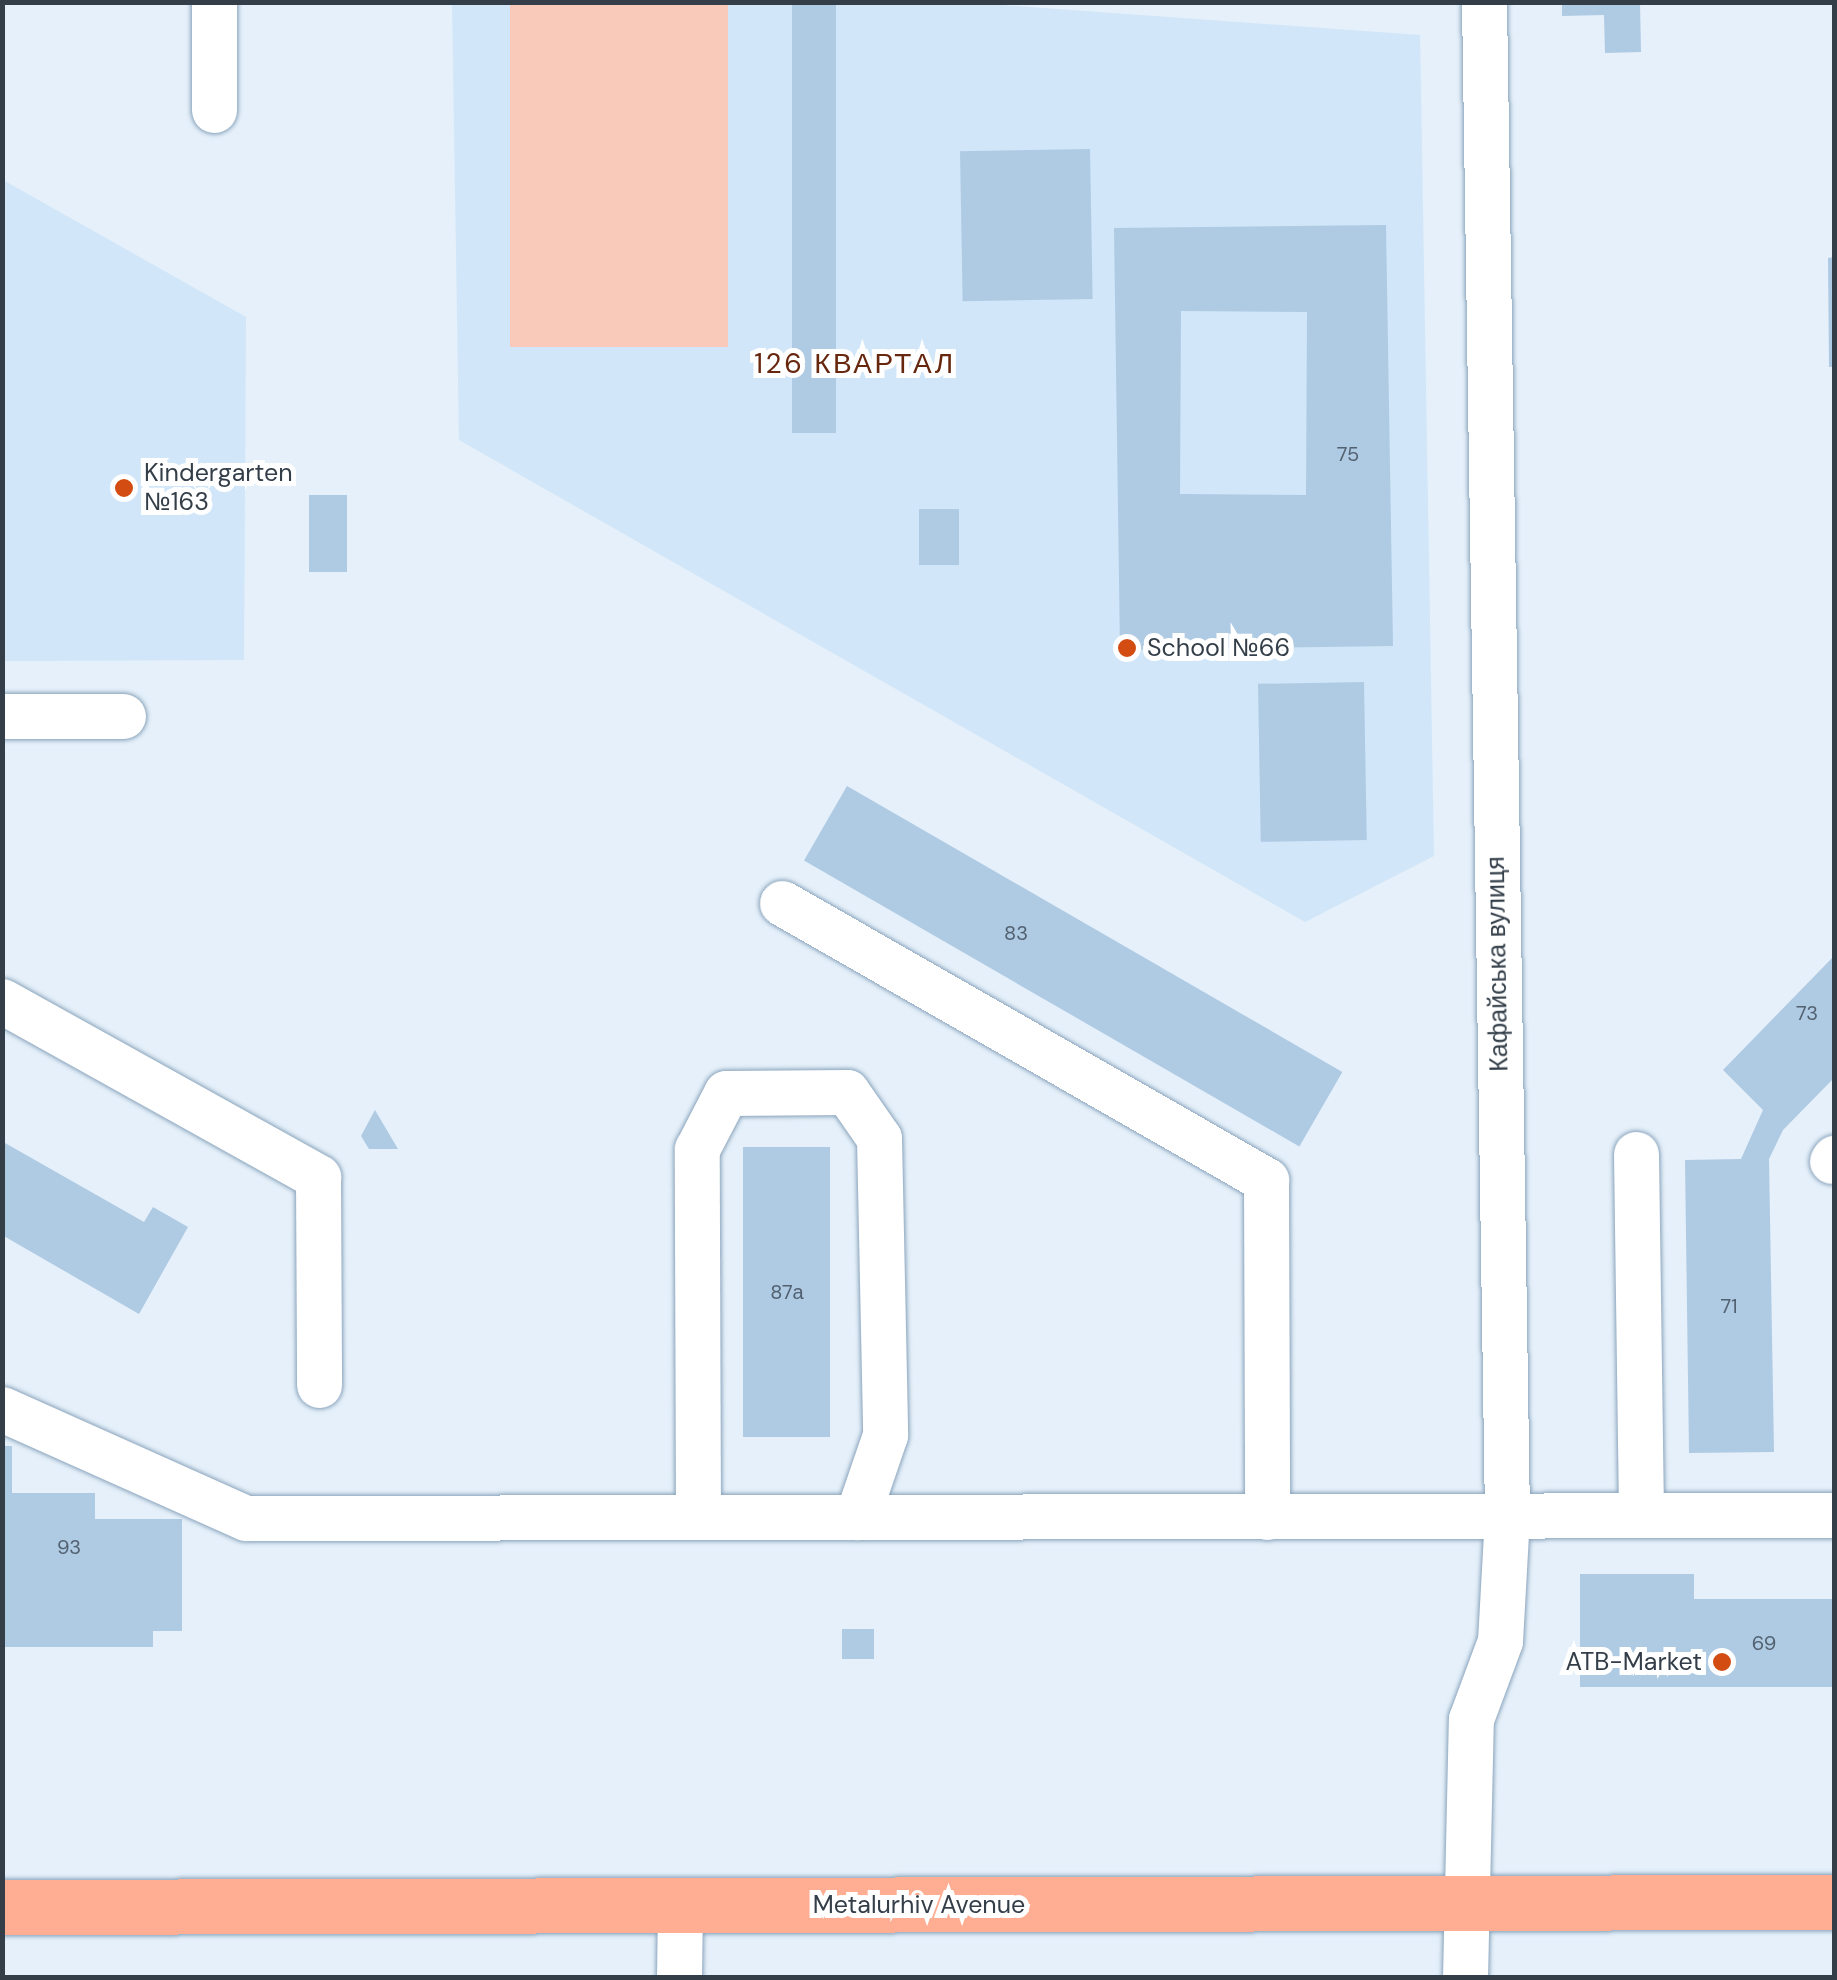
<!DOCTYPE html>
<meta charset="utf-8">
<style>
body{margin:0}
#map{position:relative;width:1837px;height:1980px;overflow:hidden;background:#e5f0fa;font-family:"DM Sans",sans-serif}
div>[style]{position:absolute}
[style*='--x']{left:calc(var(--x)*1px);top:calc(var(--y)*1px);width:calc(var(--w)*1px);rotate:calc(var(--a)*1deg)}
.built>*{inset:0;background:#d1e6f8}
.green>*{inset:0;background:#f9c9b9;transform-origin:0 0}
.building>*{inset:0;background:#afcae3;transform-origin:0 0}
.roads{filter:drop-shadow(0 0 2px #8aa4bc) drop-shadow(0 0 2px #8aa4bc)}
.minor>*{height:45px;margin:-22.5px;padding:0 22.5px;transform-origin:22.5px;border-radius:22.5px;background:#fff}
.highway>*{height:55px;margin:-27.5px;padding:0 27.5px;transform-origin:27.5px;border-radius:27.5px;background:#ffae93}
.dots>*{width:28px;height:28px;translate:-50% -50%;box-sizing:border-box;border:5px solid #fff;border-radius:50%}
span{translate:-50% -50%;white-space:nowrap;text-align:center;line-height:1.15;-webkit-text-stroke:10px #fff;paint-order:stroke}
.number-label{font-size:20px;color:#526170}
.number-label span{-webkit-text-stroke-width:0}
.poi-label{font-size:25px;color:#333e49}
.left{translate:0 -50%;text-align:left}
.right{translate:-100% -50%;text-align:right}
.street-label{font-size:25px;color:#333e49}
.neighbourhood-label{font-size:28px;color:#67260e;letter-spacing:2.5px}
.frame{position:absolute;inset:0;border:5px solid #333e49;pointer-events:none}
</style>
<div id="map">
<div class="built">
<div style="clip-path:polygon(960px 2px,1420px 35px,1434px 856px,1305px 922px,459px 440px,452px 3px)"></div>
<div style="clip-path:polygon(3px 180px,246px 317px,244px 660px,3px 661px)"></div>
</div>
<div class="green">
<div style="left:510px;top:3px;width:218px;height:344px"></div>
<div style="clip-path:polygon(1834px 1976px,1834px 1978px,1475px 1977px)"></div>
</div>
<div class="building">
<div style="left:792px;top:2px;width:44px;height:431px"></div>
<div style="clip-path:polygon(1562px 2px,1640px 2px,1641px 52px,1605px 53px,1604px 15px,1562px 16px)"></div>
<div style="left:1090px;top:149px;width:150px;height:130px;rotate:89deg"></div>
<div style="clip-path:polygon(evenodd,1386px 225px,1393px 646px,1120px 650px,1114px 228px,1386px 225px,1181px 311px,1307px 312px,1306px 495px,1180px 494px,1181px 311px)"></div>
<div style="clip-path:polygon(1834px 257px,1834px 367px,1829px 367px,1828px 258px)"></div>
<div style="left:309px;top:495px;width:38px;height:77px"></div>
<div style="left:919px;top:509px;width:40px;height:56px"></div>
<div style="left:1364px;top:682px;width:158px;height:106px;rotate:89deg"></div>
<div style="left:847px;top:786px;width:572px;height:86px;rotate:30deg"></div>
<div style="clip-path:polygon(1834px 956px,1834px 1078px,1783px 1130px,1769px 1159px,1774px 1452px,1689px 1453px,1685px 1160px,1741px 1159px,1763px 1110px,1723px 1070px)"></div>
<div style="clip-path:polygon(375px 1110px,385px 1127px,398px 1149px,369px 1149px,361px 1136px)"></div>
<div style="clip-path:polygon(5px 1143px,144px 1222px,153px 1207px,188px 1227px,139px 1314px,2px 1235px)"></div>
<div style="left:743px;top:1147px;width:87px;height:290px"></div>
<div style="clip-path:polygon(2px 1446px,12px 1446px,12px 1493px,95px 1493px,95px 1519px,182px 1519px,182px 1631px,153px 1631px,153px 1647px,2px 1647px)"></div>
<div style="clip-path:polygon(1580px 1574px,1694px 1574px,1694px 1599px,1834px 1599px,1834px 1687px,1580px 1687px)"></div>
<div style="left:842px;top:1629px;width:32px;height:30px"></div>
</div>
<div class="roads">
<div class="minor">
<div style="--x:214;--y:110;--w:108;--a:-90"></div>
<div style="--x:2;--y:716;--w:121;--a:0"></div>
<div style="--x:782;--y:903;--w:558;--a:29.78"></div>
<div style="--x:1266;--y:1180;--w:337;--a:89.8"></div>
<div style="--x:2;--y:1001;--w:362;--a:29.1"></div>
<div style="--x:318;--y:1177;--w:208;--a:89.7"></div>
<div style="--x:1636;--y:1154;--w:361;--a:89.2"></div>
<div style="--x:1832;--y:1161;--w:4;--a:-56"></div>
<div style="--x:2;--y:1409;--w:267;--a:24.1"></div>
<div style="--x:246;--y:1518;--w:1588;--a:-0.11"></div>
<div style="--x:698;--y:1517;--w:368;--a:-90.2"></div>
<div style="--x:697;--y:1149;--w:63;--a:-62.6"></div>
<div style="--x:726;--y:1093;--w:121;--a:-0.5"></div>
<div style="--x:847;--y:1092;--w:56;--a:55.2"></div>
<div style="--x:879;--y:1138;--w:297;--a:88.8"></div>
<div style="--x:885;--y:1435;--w:87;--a:108.9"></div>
<div style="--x:679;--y:1978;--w:73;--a:-89.2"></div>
<div style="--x:1465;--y:1978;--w:259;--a:-88.7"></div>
<div style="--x:1471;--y:1719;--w:83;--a:-69.6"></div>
<div style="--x:1500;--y:1641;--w:125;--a:-86.8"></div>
<div style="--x:1507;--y:1516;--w:1514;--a:-90.87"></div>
</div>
<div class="highway">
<div style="--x:2;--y:1907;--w:1832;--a:-0.16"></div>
</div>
</div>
<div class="dots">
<div style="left:124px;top:488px;background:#d34d13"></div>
<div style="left:1127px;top:648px;background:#d34d13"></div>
<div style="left:1722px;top:1662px;background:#d34d13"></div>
</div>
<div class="number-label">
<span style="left:1348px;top:454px">75</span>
<span style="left:1016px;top:933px">83</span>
<span style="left:1807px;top:1013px">73</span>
<span style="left:787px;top:1292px">87а</span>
<span style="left:1729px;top:1306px">71</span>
<span style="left:69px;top:1547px">93</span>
<span style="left:1764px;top:1643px">69</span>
</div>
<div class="poi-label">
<span class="left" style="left:144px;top:488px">Kindergarten<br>№163</span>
<span class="left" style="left:1147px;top:648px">School №66</span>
<span class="right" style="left:1702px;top:1662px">ATB-Market</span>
</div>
<div class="street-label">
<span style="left:1498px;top:964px;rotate:-91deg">Кафайська вулиця</span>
<span style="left:919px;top:1905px">Metalurhiv Avenue</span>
</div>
<div class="neighbourhood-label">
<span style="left:855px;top:364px">126 КВАРТАЛ</span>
</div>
<div class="frame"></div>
</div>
